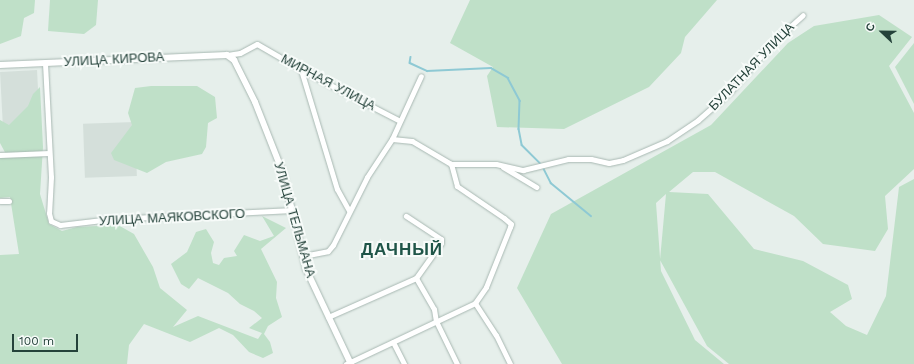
<!DOCTYPE html>
<meta charset="utf-8">
<style>
body{margin:0}
#map{position:relative;width:914px;height:364px;overflow:hidden;background:#e6efeb;font-family:"Work Sans",sans-serif}
div>[style]{position:absolute}
[style*='--x']{left:calc(var(--x)*1px);top:calc(var(--y)*1px);width:calc(var(--w)*1px);rotate:calc(var(--a)*1deg)}
.built>*{inset:0;background:#d4dfda;transform-origin:0 0}
.green>*{inset:0;background:#bfe0c8}
.stream>*{height:1.5px;margin:-0.75px;padding:0 0.75px;transform-origin:0.75px;border-radius:0.75px;background:#8ec9d4}
.roads{filter:drop-shadow(0 0 1px #a8b8b2) drop-shadow(0 0 1px #a8b8b2)}
.minor>*{height:5px;margin:-2.5px;padding:0 2.5px;transform-origin:2.5px;border-radius:2.5px;background:#fff}
.tertiary>*{height:6px;margin:-3px;padding:0 3px;transform-origin:3px;border-radius:3px;background:#fff}
span{translate:-50% -50%;white-space:nowrap;text-align:center;line-height:1.15;-webkit-text-stroke:4px #f7fbf9;paint-order:stroke}
.street-label{font-size:13px;color:#24423a}
.district-label{font-size:17px;color:#1f5548;font-weight:700;letter-spacing:1px}
.north{position:absolute;left:862px;top:12px;width:40px;height:40px;-webkit-text-stroke:3px #f7fbf9;paint-order:stroke;rotate:292deg;font-size:11px;font-weight:700;line-height:16px;text-align:center;color:#24423a}
.north::after{content:'';display:block;margin:auto;width:14px;height:18px;background:#24423a;clip-path:polygon(50% 0,100% 100%,50% 72%,0 100%)}
.scale{position:absolute;left:12px;top:334px;width:66px;height:18px;box-sizing:border-box;border:2px solid #24423a;border-top:0;padding-left:5px;font-size:12px;line-height:14px;white-space:nowrap;color:#24423a;-webkit-text-stroke:3px #f7fbf9;paint-order:stroke}
</style>
<div id="map">
<div class="built">
<div style="left:37px;top:70px;width:76px;height:37px;rotate:87deg"></div>
<div style="left:135px;top:122px;width:54px;height:52px;rotate:88deg"></div>
</div>
<div class="green">
<div style="clip-path:polygon(0 0,35px 0,34px 13px,24px 18px,21px 36px,0 44px)"></div>
<div style="clip-path:polygon(50px 0,98px 0,96px 25px,84px 34px,48px 31px)"></div>
<div style="clip-path:polygon(470px 0,717px 0,685px 37px,681px 53px,649px 87px,564px 129px,497px 127px,487px 76px,493px 67px,450px 43px)"></div>
<div style="clip-path:polygon(879px 15px,912px 37px,889px 66px,914px 113px,914px 169px,885px 196px,888px 229px,875px 251px,823px 244px,794px 216px,715px 172px,693px 172px,669px 192px,708px 194px,754px 249px,803px 261px,848px 285px,852px 299px,830px 312px,846px 326px,867px 335px,886px 296px,899px 187px,914px 179px,914px 364px,729px 364px,707px 346px,660px 260px,666px 194px,656px 203px,661px 271px,695px 340px,724px 364px,562px 364px,517px 288px,551px 214px,711px 125px,788px 43px,814px 26px)"></div>
<div style="clip-path:polygon(914px 43px,914px 104px,895px 67px)"></div>
<div style="clip-path:polygon(151px 86px,197px 86px,215px 97px,217px 118px,208px 123px,206px 147px,202px 154px,166px 162px,147px 173px,114px 160px,111px 153px,132px 125px,128px 113px,135px 88px)"></div>
<div style="clip-path:polygon(40px 87px,43px 147px,40px 194px,49px 224px,62px 231px,77px 227px,118px 225px,134px 234px,153px 267px,160px 288px,187px 310px,173px 327px,198px 316px,258px 339px,262px 333px,249px 328px,262px 318px,254px 311px,240px 304px,228px 293px,198px 278px,189px 289px,181px 284px,171px 264px,187px 252px,196px 232px,206px 229px,214px 242px,211px 253px,213px 263px,219px 265px,224px 258px,237px 256px,234px 251px,244px 235px,260px 241px,274px 236px,262px 216px,286px 228px,261px 249px,277px 282px,276px 298px,282px 317px,268px 326px,264px 334px,270px 342px,273px 353px,263px 358px,249px 352px,233px 335px,219px 328px,190px 342px,144px 324px,129px 345px,127px 364px,0 364px,0 255px,19px 254px,10px 197px,0 198px,0 157px,7px 156px,0 143px,0 120px,9px 125px,28px 106px,33px 94px)"></div>
</div>
<div class="stream">
<div style="--x:411;--y:57;--w:6;--a:99"></div>
<div style="--x:410;--y:63;--w:19;--a:25"></div>
<div style="--x:427;--y:71;--w:64;--a:-2.7"></div>
<div style="--x:491;--y:68;--w:20;--a:30"></div>
<div style="--x:508;--y:78;--w:26;--a:62"></div>
<div style="--x:520;--y:101;--w:28;--a:92"></div>
<div style="--x:519;--y:129;--w:16;--a:79"></div>
<div style="--x:522;--y:145;--w:27;--a:45"></div>
<div style="--x:543;--y:167;--w:18;--a:63"></div>
<div style="--x:551;--y:183;--w:52;--a:39.5"></div>
</div>
<div class="roads">
<div class="minor">
<div style="--x:227;--y:55;--w:13;--a:-9"></div>
<div style="--x:240;--y:53;--w:19;--a:-28"></div>
<div style="--x:257;--y:44;--w:60;--a:30"></div>
<div style="--x:309;--y:74;--w:102;--a:27.3"></div>
<div style="--x:45;--y:63;--w:114;--a:87"></div>
<div style="--x:51;--y:177;--w:36;--a:93"></div>
<div style="--x:49;--y:213;--w:8;--a:76"></div>
<div style="--x:51;--y:221;--w:10;--a:24"></div>
<div style="--x:60;--y:225;--w:51;--a:-6.7"></div>
<div style="--x:111;--y:219;--w:182;--a:-2.8"></div>
<div style="--x:301;--y:70;--w:124;--a:73.2"></div>
<div style="--x:337;--y:189;--w:25;--a:61"></div>
<div style="--x:0;--y:155;--w:49;--a:-2.3"></div>
<div style="--x:451;--y:164;--w:45;--a:0"></div>
<div style="--x:496;--y:164;--w:28;--a:13"></div>
<div style="--x:523;--y:170;--w:46;--a:-13.7"></div>
<div style="--x:568;--y:159;--w:23;--a:0"></div>
<div style="--x:591;--y:159;--w:18;--a:13"></div>
<div style="--x:609;--y:163;--w:14;--a:-12"></div>
<div style="--x:623;--y:160;--w:48;--a:-23.4"></div>
<div style="--x:667;--y:141;--w:37;--a:-34"></div>
<div style="--x:698;--y:120;--w:43;--a:-41.2"></div>
<div style="--x:730;--y:92;--w:66;--a:-49.3"></div>
<div style="--x:773;--y:42;--w:40;--a:-42"></div>
<div style="--x:503;--y:167;--w:39;--a:31"></div>
<div style="--x:0;--y:201;--w:9;--a:0"></div>
<div style="--x:303;--y:256;--w:25;--a:-11"></div>
<div style="--x:328;--y:251;--w:8;--a:-50"></div>
<div style="--x:333;--y:245;--w:76;--a:-63.4"></div>
<div style="--x:367;--y:177;--w:45;--a:-56.7"></div>
<div style="--x:392;--y:139;--w:69;--a:-65.3"></div>
<div style="--x:416;--y:278;--w:36;--a:60"></div>
<div style="--x:434;--y:309;--w:12;--a:81"></div>
<div style="--x:436;--y:321;--w:48;--a:64"></div>
<div style="--x:475;--y:303;--w:38;--a:57"></div>
<div style="--x:496;--y:335;--w:32;--a:64"></div>
<div style="--x:328;--y:317;--w:96;--a:-23.9"></div>
<div style="--x:416;--y:278;--w:43;--a:-54.5"></div>
<div style="--x:441;--y:243;--w:4;--a:-90"></div>
<div style="--x:441;--y:239;--w:42;--a:-146.7"></div>
<div style="--x:393;--y:342;--w:25;--a:63"></div>
<div style="--x:346;--y:364;--w:143;--a:-25.3"></div>
<div style="--x:475;--y:303;--w:19;--a:-55"></div>
<div style="--x:486;--y:287;--w:65;--a:-68.2"></div>
<div style="--x:510;--y:227;--w:3;--a:-72"></div>
<div style="--x:511;--y:224;--w:9;--a:-139"></div>
<div style="--x:504;--y:218;--w:57;--a:-145.8"></div>
<div style="--x:457;--y:186;--w:23;--a:-105"></div>
<div style="--x:451;--y:164;--w:45;--a:-149.5"></div>
<div style="--x:412;--y:141;--w:20;--a:-174"></div>
</div>
<div class="tertiary">
<div style="--x:0;--y:65;--w:227;--a:-2.5"></div>
<div style="--x:227;--y:55;--w:9;--a:36"></div>
<div style="--x:234;--y:60;--w:47;--a:63.4"></div>
<div style="--x:255;--y:102;--w:76;--a:68.5"></div>
<div style="--x:283;--y:173;--w:99;--a:76.5"></div>
<div style="--x:306;--y:269;--w:105;--a:64.7"></div>
</div>
</div>
<div class="street-label">
<span style="left:114px;top:60px;rotate:-3deg">УЛИЦА КИРОВА</span>
<span style="left:752px;top:67px;rotate:-46deg">БУЛАТНАЯ УЛИЦА</span>
<span style="left:328px;top:83px;rotate:28deg">МИРНАЯ УЛИЦА</span>
<span style="left:172px;top:218px;rotate:-3deg">УЛИЦА МАЯКОВСКОГО</span>
<span style="left:294px;top:220px;rotate:74deg">УЛИЦА ТЕЛЬМАНА</span>
</div>
<div class="district-label">
<span style="left:402px;top:250px">ДАЧНЫЙ</span>
</div>
<div class="north">С</div>
<div class="scale">100 m</div>
</div>
